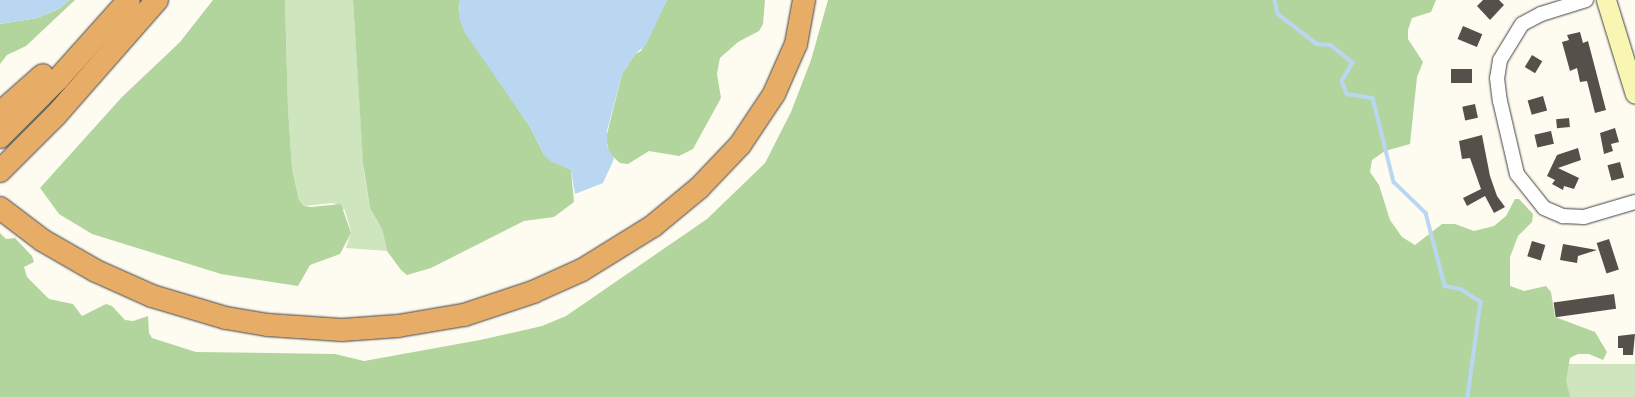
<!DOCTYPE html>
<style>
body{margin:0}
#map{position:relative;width:1635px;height:397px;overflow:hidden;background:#fefcf1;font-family:"Noto Serif",serif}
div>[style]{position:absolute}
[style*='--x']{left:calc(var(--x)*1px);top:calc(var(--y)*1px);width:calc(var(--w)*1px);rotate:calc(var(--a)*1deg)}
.green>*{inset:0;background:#cee5bd;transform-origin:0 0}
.forest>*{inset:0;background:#b2d59e}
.water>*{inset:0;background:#bad7f1}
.stream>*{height:3.5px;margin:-1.75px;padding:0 1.75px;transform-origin:1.75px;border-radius:1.75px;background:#bad7f1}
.building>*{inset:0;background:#56504b;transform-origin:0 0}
.roads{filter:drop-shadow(0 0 1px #414141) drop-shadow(0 0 1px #414141)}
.street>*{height:14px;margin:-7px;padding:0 7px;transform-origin:7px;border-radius:7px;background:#fff}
.secondary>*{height:19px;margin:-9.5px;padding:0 9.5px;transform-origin:9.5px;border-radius:9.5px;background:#f8f6b2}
.highway>*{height:22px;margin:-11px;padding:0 11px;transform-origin:11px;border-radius:11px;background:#e7ac65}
span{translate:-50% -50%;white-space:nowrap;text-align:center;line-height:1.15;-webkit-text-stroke:4px #fff;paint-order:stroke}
</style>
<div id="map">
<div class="green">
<div style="clip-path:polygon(285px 0,353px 0,364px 172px,370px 210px,382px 229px,387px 251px,346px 248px,351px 232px,345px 210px,333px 203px,304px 206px,299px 200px,292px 168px,288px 108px)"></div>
<div style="left:1635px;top:364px;width:33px;height:77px;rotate:90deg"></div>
</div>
<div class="forest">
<div style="clip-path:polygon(69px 0,75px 0,26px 46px,7px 55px,0 64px,0 24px,37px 18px,59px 9px)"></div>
<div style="clip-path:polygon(213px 0,285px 0,288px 108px,292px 168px,299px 200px,304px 206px,311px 207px,341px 204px,351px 233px,340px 254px,310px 265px,298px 286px,221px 274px,92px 234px,59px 214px,40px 188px,122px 97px,180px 42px)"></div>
<div style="clip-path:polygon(353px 0,460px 0,459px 10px,489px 66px,530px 127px,544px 155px,571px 170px,574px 202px,554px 217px,524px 221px,431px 268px,407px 275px,401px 270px,387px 251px,382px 229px,370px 209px,363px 163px)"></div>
<div style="clip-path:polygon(667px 0,765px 0,763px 24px,759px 31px,738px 42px,720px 58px,717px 74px,721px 98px,693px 149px,679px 156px,649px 151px,628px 164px,620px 163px,609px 153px,606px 138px,622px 74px,635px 54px,641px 51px)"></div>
<div style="clip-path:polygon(828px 0,1436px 0,1431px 12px,1412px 18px,1408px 30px,1408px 39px,1423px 62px,1417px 77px,1410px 144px,1385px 151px,1372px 160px,1370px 172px,1379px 185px,1390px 220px,1402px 237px,1415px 245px,1442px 224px,1455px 224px,1474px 231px,1494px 226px,1506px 216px,1515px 199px,1519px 199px,1533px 214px,1532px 222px,1518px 236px,1510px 257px,1510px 286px,1524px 291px,1546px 286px,1551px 292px,1555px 317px,1595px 332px,1607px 352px,1603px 360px,1589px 354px,1578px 354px,1570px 358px,1566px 381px,1570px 397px,0 397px,0 233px,6px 239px,15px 238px,32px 256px,34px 262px,24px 267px,27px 277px,49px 299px,73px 304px,82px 316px,106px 304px,112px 306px,125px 320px,133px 321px,148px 316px,149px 333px,152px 338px,196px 352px,335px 354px,364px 361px,480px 340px,542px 326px,566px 316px,707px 219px,765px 163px,791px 112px,811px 60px)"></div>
</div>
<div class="water">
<div style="clip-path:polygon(0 0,69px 0,59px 9px,37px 18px,0 24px)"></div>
<div style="clip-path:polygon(460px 0,667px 0,646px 45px,635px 54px,622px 74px,607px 131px,607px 146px,614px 159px,603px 183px,575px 194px,571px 170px,550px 161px,544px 155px,530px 127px,465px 33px,459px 18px)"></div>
</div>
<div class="stream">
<div style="--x:1275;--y:0;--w:14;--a:78"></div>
<div style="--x:1278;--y:14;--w:49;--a:37.6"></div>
<div style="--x:1317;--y:44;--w:14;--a:4"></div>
<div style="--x:1331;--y:45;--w:28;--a:39"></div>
<div style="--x:1353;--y:63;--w:21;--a:121"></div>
<div style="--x:1342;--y:81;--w:14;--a:69"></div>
<div style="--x:1347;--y:94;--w:26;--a:9"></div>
<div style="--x:1373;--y:98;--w:87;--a:76"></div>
<div style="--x:1394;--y:182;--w:45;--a:44.1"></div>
<div style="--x:1426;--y:213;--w:75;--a:75.4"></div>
<div style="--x:1445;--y:286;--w:16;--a:11"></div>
<div style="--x:1461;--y:289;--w:24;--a:33"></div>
<div style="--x:1481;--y:302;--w:96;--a:97.8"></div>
</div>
<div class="building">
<div style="clip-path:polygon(1483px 0,1499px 0,1504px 5px,1490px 20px,1477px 6px)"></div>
<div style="left:1463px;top:26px;width:21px;height:14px;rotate:23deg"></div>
<div style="clip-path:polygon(1580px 32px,1583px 43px,1588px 41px,1606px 110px,1595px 113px,1587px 81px,1580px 82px,1577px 68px,1570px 71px,1562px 42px,1569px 40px,1567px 35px)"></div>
<div style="left:1532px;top:55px;width:12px;height:14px;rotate:31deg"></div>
<div style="left:1451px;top:69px;width:21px;height:14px"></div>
<div style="left:1543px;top:96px;width:15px;height:16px;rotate:74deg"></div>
<div style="left:1475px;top:104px;width:14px;height:13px;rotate:78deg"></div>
<div style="left:1569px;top:118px;width:9px;height:13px;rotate:84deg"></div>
<div style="clip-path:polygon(1615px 128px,1619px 142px,1611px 144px,1613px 151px,1604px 154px,1600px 133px)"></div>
<div style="left:1551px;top:131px;width:13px;height:17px;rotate:77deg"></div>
<div style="clip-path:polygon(1482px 135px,1490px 176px,1497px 196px,1505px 207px,1494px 213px,1485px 196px,1467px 206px,1463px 198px,1481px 189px,1470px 158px,1462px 159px,1459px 141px)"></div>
<div style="clip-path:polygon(1578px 148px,1581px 160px,1558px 168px,1579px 178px,1574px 189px,1564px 186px,1563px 190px,1552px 184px,1555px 180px,1547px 176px,1557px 155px)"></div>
<div style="left:1620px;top:162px;width:16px;height:13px;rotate:75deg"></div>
<div style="left:1609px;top:239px;width:32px;height:13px;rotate:72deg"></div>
<div style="left:1532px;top:241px;width:14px;height:16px;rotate:17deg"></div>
<div style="clip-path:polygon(1563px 244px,1597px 250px,1578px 256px,1577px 263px,1560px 260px)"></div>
<div style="left:1614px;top:294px;width:15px;height:61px;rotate:82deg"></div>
<div style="clip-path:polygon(1635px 334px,1633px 355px,1623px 355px,1623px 348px,1618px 348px,1618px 336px)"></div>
</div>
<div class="roads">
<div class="street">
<div style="--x:1586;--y:0;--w:47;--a:162.7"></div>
<div style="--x:1541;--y:14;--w:21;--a:152"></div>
<div style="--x:1522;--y:24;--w:42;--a:121.4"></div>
<div style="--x:1500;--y:60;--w:18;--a:99"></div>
<div style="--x:1497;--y:78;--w:23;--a:83"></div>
<div style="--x:1500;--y:101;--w:75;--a:76.9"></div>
<div style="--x:1517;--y:174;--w:43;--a:51.5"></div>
<div style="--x:1544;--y:208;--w:21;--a:23"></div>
<div style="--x:1563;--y:216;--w:21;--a:3"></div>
<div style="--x:1584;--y:217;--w:53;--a:-16.4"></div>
</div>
<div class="secondary">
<div style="--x:1606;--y:0;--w:98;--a:72.9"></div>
</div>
<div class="highway">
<div style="--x:0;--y:113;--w:57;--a:-41.5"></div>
<div style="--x:0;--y:137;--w:82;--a:-45"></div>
<div style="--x:58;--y:79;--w:106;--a:-48.1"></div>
<div style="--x:0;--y:171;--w:79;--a:-45"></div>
<div style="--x:56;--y:115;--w:153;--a:-48.7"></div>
<div style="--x:0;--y:208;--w:53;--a:37.3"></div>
<div style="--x:42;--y:240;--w:62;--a:29.9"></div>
<div style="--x:96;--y:271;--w:61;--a:24.1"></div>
<div style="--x:152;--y:296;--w:77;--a:16.6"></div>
<div style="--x:226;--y:318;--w:43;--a:9.5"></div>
<div style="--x:268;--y:325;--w:74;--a:3.9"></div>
<div style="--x:342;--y:330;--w:56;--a:-4.1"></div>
<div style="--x:398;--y:326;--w:67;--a:-9.5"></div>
<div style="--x:464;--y:315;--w:73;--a:-18.4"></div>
<div style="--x:533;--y:292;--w:54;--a:-24.2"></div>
<div style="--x:582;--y:270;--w:84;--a:-31.8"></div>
<div style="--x:653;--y:226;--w:60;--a:-39.6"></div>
<div style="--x:699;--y:188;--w:59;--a:-46.4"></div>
<div style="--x:740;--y:145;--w:61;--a:-56.3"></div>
<div style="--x:774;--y:94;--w:55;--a:-66.3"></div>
<div style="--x:796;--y:44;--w:45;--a:-79.7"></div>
</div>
</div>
</div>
